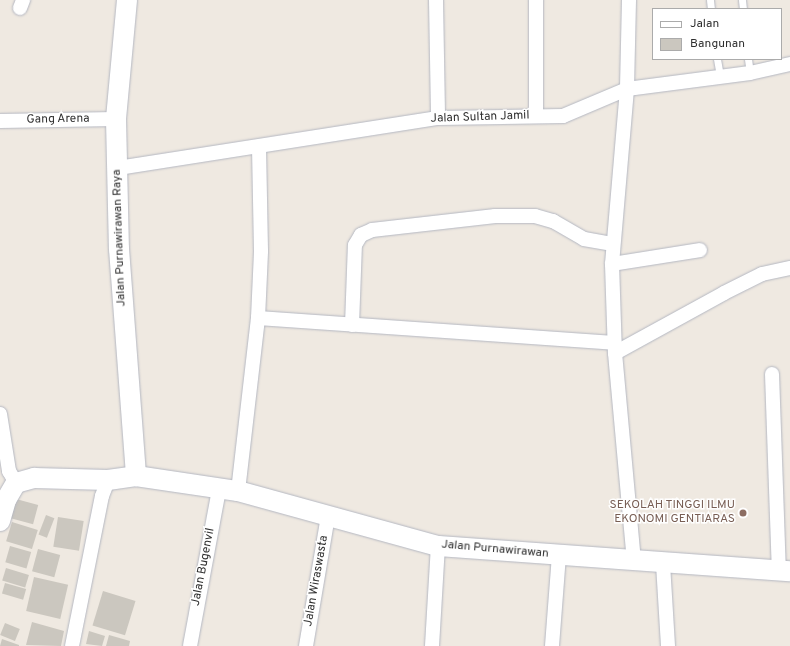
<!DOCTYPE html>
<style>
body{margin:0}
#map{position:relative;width:790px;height:646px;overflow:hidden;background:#efe9e1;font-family:Overpass,sans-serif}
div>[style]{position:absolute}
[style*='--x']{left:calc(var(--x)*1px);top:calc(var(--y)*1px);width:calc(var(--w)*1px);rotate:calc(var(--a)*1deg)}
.building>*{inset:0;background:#cbc7bf;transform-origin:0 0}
.roads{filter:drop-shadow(0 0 1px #b4b7c1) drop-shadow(0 0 1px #b4b7c1)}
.lane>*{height:7px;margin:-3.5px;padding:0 3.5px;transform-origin:3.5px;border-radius:3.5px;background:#fff}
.street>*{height:14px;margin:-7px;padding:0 7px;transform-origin:7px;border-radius:7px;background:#fff}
.secondary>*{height:20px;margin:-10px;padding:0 10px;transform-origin:10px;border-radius:10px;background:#fff}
.dots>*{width:11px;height:11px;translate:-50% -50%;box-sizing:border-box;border:2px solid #fff;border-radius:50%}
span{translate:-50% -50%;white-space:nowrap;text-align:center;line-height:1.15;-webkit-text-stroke:3px #fff;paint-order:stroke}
.street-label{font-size:12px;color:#2e2e2e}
.education-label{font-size:12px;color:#785e54}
.right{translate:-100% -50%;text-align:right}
.legend{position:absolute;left:652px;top:8px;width:130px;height:52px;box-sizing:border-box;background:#fff;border:1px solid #ababab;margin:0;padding:5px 7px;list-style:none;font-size:12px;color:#2e2e2e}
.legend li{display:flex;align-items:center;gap:8px;height:20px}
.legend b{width:20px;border:1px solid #ababab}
</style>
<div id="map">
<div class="building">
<div style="left:16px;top:499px;width:23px;height:20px;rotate:15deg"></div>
<div style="left:46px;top:515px;width:9px;height:21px;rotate:21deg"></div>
<div style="left:58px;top:517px;width:26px;height:30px;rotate:9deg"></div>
<div style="left:12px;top:522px;width:27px;height:20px;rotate:17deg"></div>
<div style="left:10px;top:546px;width:22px;height:17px;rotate:16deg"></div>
<div style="left:38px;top:549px;width:23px;height:23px;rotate:15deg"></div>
<div style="left:6px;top:568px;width:24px;height:13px;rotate:17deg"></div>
<div style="left:34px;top:577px;width:35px;height:35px;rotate:13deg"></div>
<div style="left:5px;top:583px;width:22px;height:11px;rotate:16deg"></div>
<div style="left:103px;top:591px;width:34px;height:36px;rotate:17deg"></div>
<div style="clip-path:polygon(32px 622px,64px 631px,61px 646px,26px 645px)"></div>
<div style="left:5px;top:623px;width:16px;height:13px;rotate:22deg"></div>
<div style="clip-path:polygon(89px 631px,105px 636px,102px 646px,86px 644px)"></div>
<div style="clip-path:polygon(109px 635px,130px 641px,129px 646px,106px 646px)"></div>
<div style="clip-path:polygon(2px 639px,19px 645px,19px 646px,0 646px)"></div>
</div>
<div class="roads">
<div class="lane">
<div style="--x:710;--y:0;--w:9;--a:84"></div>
<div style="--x:742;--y:0;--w:9;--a:84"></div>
<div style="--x:717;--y:59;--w:17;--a:80"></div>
<div style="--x:748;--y:59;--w:14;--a:82"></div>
</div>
<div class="street">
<div style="--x:436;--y:0;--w:118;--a:89"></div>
<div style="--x:629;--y:0;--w:89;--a:91.3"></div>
<div style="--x:627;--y:89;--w:176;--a:94.9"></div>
<div style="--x:612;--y:264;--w:89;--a:88.1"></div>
<div style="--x:615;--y:353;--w:209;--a:84.8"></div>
<div style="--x:20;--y:8;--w:9;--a:-69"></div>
<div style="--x:536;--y:116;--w:116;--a:-90"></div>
<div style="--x:0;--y:121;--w:116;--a:-1"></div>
<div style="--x:118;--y:168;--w:324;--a:-8.9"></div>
<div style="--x:438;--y:118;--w:125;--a:-0.9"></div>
<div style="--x:563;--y:116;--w:69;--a:-22.9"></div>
<div style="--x:627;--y:89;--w:124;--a:-7.4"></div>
<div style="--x:750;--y:73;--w:41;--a:-12.7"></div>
<div style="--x:612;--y:264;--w:89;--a:-9"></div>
<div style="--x:258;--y:318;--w:357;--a:4"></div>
<div style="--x:352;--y:325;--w:80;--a:-87.9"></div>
<div style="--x:355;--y:245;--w:12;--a:-59"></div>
<div style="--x:361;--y:235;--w:12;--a:-24"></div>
<div style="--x:372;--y:230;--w:124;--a:-6.5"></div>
<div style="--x:495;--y:216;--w:40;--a:0"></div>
<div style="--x:535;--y:216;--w:19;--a:16"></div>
<div style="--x:553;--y:221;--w:36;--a:30"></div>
<div style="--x:584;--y:239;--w:28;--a:10"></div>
<div style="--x:615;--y:353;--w:124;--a:-28.8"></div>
<div style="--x:724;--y:293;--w:42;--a:-26.6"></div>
<div style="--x:762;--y:274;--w:29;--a:-12"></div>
<div style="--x:772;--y:374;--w:196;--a:88"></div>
<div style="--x:0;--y:414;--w:58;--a:81"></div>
<div style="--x:9;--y:471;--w:14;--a:60"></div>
<div style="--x:238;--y:491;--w:174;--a:-83.4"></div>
<div style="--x:258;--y:318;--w:67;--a:-87.4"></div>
<div style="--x:261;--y:251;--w:103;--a:-91.1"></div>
<div style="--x:663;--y:564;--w:82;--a:86.5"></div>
<div style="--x:72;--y:646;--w:153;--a:-78.7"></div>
<div style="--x:102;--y:496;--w:17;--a:-69"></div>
<div style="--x:190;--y:646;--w:160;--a:-79.5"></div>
<div style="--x:306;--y:646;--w:132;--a:-80.4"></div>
<div style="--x:432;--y:646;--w:100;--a:-86.6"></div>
<div style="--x:552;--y:646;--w:91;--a:-85.6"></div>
</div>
<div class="secondary">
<div style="--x:127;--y:0;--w:120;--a:95.3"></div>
<div style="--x:116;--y:119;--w:130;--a:88.7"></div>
<div style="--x:119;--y:249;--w:228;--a:85.7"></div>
<div style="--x:0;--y:521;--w:22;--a:-74"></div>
<div style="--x:6;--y:500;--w:20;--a:-60"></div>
<div style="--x:16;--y:483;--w:19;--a:-16"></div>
<div style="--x:34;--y:478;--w:74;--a:1.5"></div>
<div style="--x:108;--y:480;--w:28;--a:-8"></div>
<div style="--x:136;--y:476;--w:103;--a:8.4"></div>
<div style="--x:238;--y:491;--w:207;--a:15.4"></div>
<div style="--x:438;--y:546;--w:353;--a:4.1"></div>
</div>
</div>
<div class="dots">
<div style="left:743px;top:513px;background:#8d6e63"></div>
</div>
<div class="street-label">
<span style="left:480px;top:118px;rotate:-2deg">Jalan Sultan Jamil</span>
<span style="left:58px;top:120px;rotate:-1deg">Gang Arena</span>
<span style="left:120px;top:238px;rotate:-92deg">Jalan Purnawirawan Raya</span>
<span style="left:495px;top:550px;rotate:5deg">Jalan Purnawirawan</span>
<span style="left:204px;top:567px;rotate:-79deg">Jalan Bugenvil</span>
<span style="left:317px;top:581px;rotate:-80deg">Jalan Wiraswasta</span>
</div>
<div class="education-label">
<span class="right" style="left:735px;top:513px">SEKOLAH TINGGI ILMU<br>EKONOMI GENTIARAS</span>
</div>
<ul class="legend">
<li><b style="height:5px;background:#fff"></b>Jalan</li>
<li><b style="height:11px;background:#cbc7bf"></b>Bangunan</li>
</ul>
</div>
